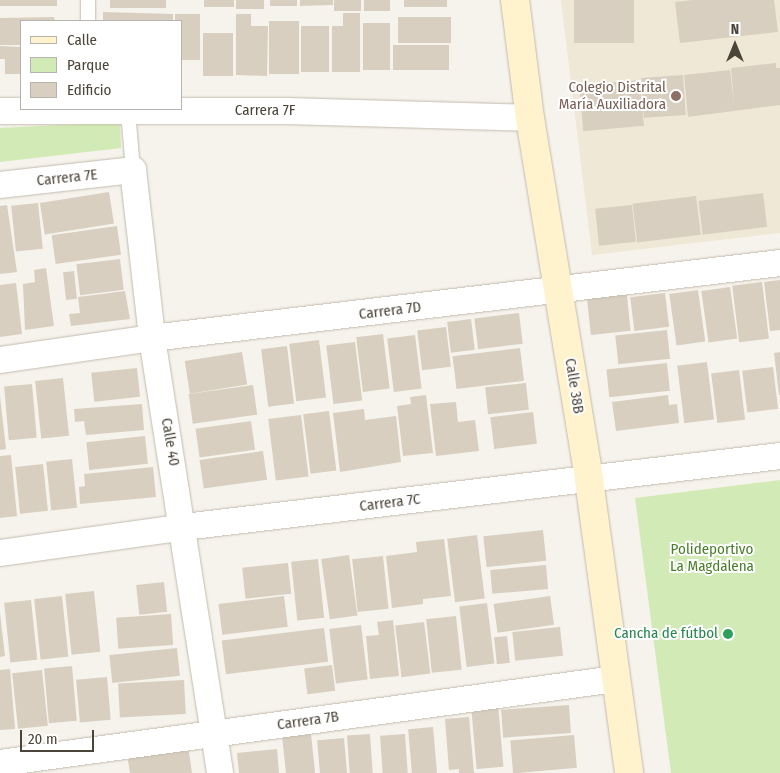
<!DOCTYPE html>
<meta charset="utf-8">
<style>
body{margin:0}
#map{position:relative;width:780px;height:773px;overflow:hidden;background:#f6f3ec;font-family:"Fira Sans Condensed",sans-serif}
div>[style]{position:absolute}
[style*='--x']{left:calc(var(--x)*1px);top:calc(var(--y)*1px);width:calc(var(--w)*1px);rotate:calc(var(--a)*1deg)}
.education>*{inset:0;background:#efe8d6}
.green>*{inset:0;background:#d2eab5}
.building>*{inset:0;background:#d8cfc1;transform-origin:0 0}
.roads{filter:drop-shadow(0 0 1px #c2bbae) drop-shadow(0 0 1px #c2bbae)}
.lane>*{height:14px;margin:-7px;padding:0 7px;transform-origin:7px;border-radius:7px;background:#fff}
.street>*{height:26px;margin:-13px;padding:0 13px;transform-origin:13px;border-radius:13px;background:#fff}
.secondary>*{height:28px;margin:-14px;padding:0 14px;transform-origin:14px;border-radius:14px;background:#fff3cd}
.dots>*{width:14px;height:14px;translate:-50% -50%;box-sizing:border-box;border:2px solid #fff;border-radius:50%}
span{translate:-50% -50%;white-space:nowrap;text-align:center;line-height:1.15;-webkit-text-stroke:4px #fff;paint-order:stroke}
.education-label{font-size:15px;color:#785e54}
.right{translate:-100% -50%;text-align:right}
.street-label{font-size:15px;color:#4b4439}
.park-label{font-size:15px;color:#4a7f2a}
.leisure-label{font-size:15px;color:#27864d}
.legend{position:absolute;left:20px;top:20px;width:162px;height:90px;box-sizing:border-box;background:#fff;border:1px solid #b7b4b0;margin:0;padding:6px 9px;list-style:none;font-size:15px;color:#4b4439}
.legend li{display:flex;align-items:center;gap:10px;height:25px}
.legend b{width:25px;border:1px solid #b7b4b0}
.north{position:absolute;left:710px;top:20px;width:50px;height:50px;-webkit-text-stroke:4px #fff;paint-order:stroke;rotate:0deg;font-size:14px;font-weight:700;line-height:20px;text-align:center;color:#4b4439}
.north::after{content:'';display:block;margin:auto;width:18px;height:22px;background:#4b4439;clip-path:polygon(50% 0,100% 100%,50% 72%,0 100%)}
.scale{position:absolute;left:20px;top:730px;width:74px;height:22px;box-sizing:border-box;border:2px solid #4b4439;border-top:0;padding-left:6px;font-size:15px;line-height:18px;white-space:nowrap;color:#4b4439;-webkit-text-stroke:4px #fff;paint-order:stroke}
</style>
<div id="map">
<div class="education">
<div style="clip-path:polygon(561px 0,780px 0,780px 233px,592px 255px)"></div>
</div>
<div class="green">
<div style="clip-path:polygon(120px 122px,121px 148px,0 162px,0 128px)"></div>
<div style="clip-path:polygon(780px 480px,780px 773px,671px 773px,635px 498px)"></div>
</div>
<div class="building">
<div style="left:0;top:0;width:57px;height:6px"></div>
<div style="left:110px;top:0;width:56px;height:8px"></div>
<div style="left:204px;top:0;width:30px;height:7px"></div>
<div style="left:236px;top:0;width:28px;height:9px"></div>
<div style="left:270px;top:0;width:27px;height:6px"></div>
<div style="clip-path:polygon(300px 0,333px 0,333px 5px,300px 6px)"></div>
<div style="left:334px;top:0;width:27px;height:11px"></div>
<div style="left:364px;top:0;width:26px;height:11px"></div>
<div style="left:404px;top:0;width:43px;height:7px"></div>
<div style="left:574px;top:0;width:60px;height:43px"></div>
<div style="clip-path:polygon(692px 0,774px 0,778px 32px,680px 43px,675px 2px)"></div>
<div style="clip-path:polygon(103px 12px,173px 14px,173px 21px,103px 21px)"></div>
<div style="clip-path:polygon(343px 13px,360px 13px,360px 72px,332px 72px,332px 26px,343px 26px)"></div>
<div style="clip-path:polygon(175px 14px,200px 14px,200px 60px,181px 60px,181px 21px,175px 21px)"></div>
<div style="clip-path:polygon(236px 14px,251px 14px,251px 26px,268px 26px,267px 76px,236px 75px)"></div>
<div style="clip-path:polygon(54px 17px,55px 21px,21px 21px,21px 45px,0 45px,0 18px)"></div>
<div style="left:398px;top:17px;width:53px;height:26px"></div>
<div style="left:269px;top:21px;width:30px;height:53px"></div>
<div style="left:363px;top:23px;width:27px;height:47px"></div>
<div style="left:301px;top:26px;width:28px;height:46px"></div>
<div style="left:203px;top:33px;width:30px;height:43px"></div>
<div style="left:449px;top:45px;width:25px;height:56px;rotate:90deg"></div>
<div style="clip-path:polygon(0 46px,21px 47px,21px 74px,5px 74px,5px 59px,0 59px)"></div>
<div style="clip-path:polygon(776px 63px,776px 68px,780px 68px,780px 105px,688px 117px,684px 75px,730px 70px,734px 103px,731px 68px)"></div>
<div style="left:683px;top:75px;width:40px;height:42px;rotate:86deg"></div>
<div style="left:640px;top:80px;width:46px;height:61px;rotate:85deg"></div>
<div style="left:109px;top:192px;width:32px;height:70px;rotate:81deg"></div>
<div style="left:763px;top:193px;width:34px;height:65px;rotate:83deg"></div>
<div style="left:696px;top:196px;width:39px;height:64px;rotate:83deg"></div>
<div style="left:38px;top:203px;width:46px;height:27px;rotate:84deg"></div>
<div style="clip-path:polygon(7px 205px,17px 272px,0 274px,0 206px)"></div>
<div style="left:632px;top:205px;width:37px;height:37px;rotate:84deg"></div>
<div style="left:117px;top:226px;width:29px;height:66px;rotate:82deg"></div>
<div style="left:120px;top:259px;width:31px;height:44px;rotate:83deg"></div>
<div style="clip-path:polygon(46px 268px,54px 326px,25px 330px,23px 284px,35px 282px,34px 270px)"></div>
<div style="left:74px;top:271px;width:28px;height:11px;rotate:84deg"></div>
<div style="clip-path:polygon(780px 280px,780px 330px,770px 331px,764px 282px)"></div>
<div style="left:762px;top:282px;width:57px;height:30px;rotate:83deg"></div>
<div style="clip-path:polygon(16px 283px,22px 334px,0 337px,0 285px)"></div>
<div style="left:626px;top:287px;width:44px;height:40px;rotate:84deg"></div>
<div style="left:730px;top:287px;width:52px;height:29px;rotate:82deg"></div>
<div style="left:698px;top:290px;width:52px;height:29px;rotate:82deg"></div>
<div style="clip-path:polygon(125px 291px,130px 319px,71px 326px,69px 314px,80px 313px,78px 297px)"></div>
<div style="left:665px;top:293px;width:34px;height:35px;rotate:83deg"></div>
<div style="left:519px;top:313px;width:31px;height:45px;rotate:83deg"></div>
<div style="left:471px;top:319px;width:31px;height:24px;rotate:83deg"></div>
<div style="left:446px;top:327px;width:40px;height:29px;rotate:83deg"></div>
<div style="left:667px;top:330px;width:29px;height:52px;rotate:84deg"></div>
<div style="left:383px;top:334px;width:55px;height:27px;rotate:83deg"></div>
<div style="left:415px;top:335px;width:54px;height:28px;rotate:83deg"></div>
<div style="left:319px;top:340px;width:58px;height:30px;rotate:83deg"></div>
<div style="left:355px;top:342px;width:59px;height:29px;rotate:83deg"></div>
<div style="left:287px;top:346px;width:58px;height:26px;rotate:83deg"></div>
<div style="left:520px;top:348px;width:33px;height:68px;rotate:83deg"></div>
<div style="left:242px;top:352px;width:33px;height:58px;rotate:81deg"></div>
<div style="clip-path:polygon(780px 352px,780px 395px,779px 395px,774px 353px)"></div>
<div style="left:707px;top:362px;width:58px;height:30px;rotate:83deg"></div>
<div style="left:667px;top:363px;width:28px;height:61px;rotate:84deg"></div>
<div style="left:773px;top:367px;width:42px;height:31px;rotate:83deg"></div>
<div style="left:137px;top:368px;width:29px;height:46px;rotate:84deg"></div>
<div style="left:739px;top:370px;width:50px;height:28px;rotate:83deg"></div>
<div style="left:63px;top:378px;width:58px;height:28px;rotate:84deg"></div>
<div style="left:526px;top:383px;width:27px;height:41px;rotate:84deg"></div>
<div style="left:32px;top:384px;width:54px;height:28px;rotate:85deg"></div>
<div style="left:253px;top:385px;width:30px;height:65px;rotate:82deg"></div>
<div style="clip-path:polygon(426px 395px,433px 453px,403px 456px,397px 406px,411px 404px,410px 397px)"></div>
<div style="clip-path:polygon(668px 395px,669px 405px,677px 404px,679px 423px,616px 431px,612px 402px)"></div>
<div style="clip-path:polygon(0 396px,6px 449px,0 450px)"></div>
<div style="clip-path:polygon(456px 402px,458px 422px,475px 420px,479px 451px,436px 456px,430px 404px)"></div>
<div style="clip-path:polygon(142px 404px,144px 430px,86px 435px,84px 421px,75px 422px,74px 409px)"></div>
<div style="clip-path:polygon(364px 409px,365px 420px,396px 416px,401px 462px,340px 472px,333px 413px)"></div>
<div style="left:329px;top:411px;width:60px;height:26px;rotate:83deg"></div>
<div style="left:533px;top:412px;width:32px;height:43px;rotate:83deg"></div>
<div style="left:301px;top:415px;width:62px;height:33px;rotate:83deg"></div>
<div style="left:251px;top:421px;width:29px;height:56px;rotate:82deg"></div>
<div style="left:145px;top:436px;width:28px;height:59px;rotate:84deg"></div>
<div style="left:263px;top:451px;width:29px;height:64px;rotate:82deg"></div>
<div style="clip-path:polygon(11px 455px,17px 516px,0 518px,0 456px)"></div>
<div style="left:72px;top:459px;width:49px;height:26px;rotate:84deg"></div>
<div style="left:43px;top:464px;width:47px;height:28px;rotate:84deg"></div>
<div style="clip-path:polygon(153px 467px,156px 497px,80px 504px,79px 487px,85px 486px,84px 474px)"></div>
<div style="left:543px;top:530px;width:31px;height:60px;rotate:84deg"></div>
<div style="left:477px;top:535px;width:64px;height:30px;rotate:83deg"></div>
<div style="clip-path:polygon(444px 539px,451px 596px,423px 599px,423px 604px,392px 608px,386px 556px,417px 552px,416px 542px)"></div>
<div style="left:349px;top:555px;width:61px;height:28px;rotate:82deg"></div>
<div style="left:383px;top:556px;width:53px;height:31px;rotate:84deg"></div>
<div style="left:318px;top:559px;width:59px;height:27px;rotate:84deg"></div>
<div style="left:288px;top:563px;width:31px;height:46px;rotate:84deg"></div>
<div style="left:546px;top:565px;width:24px;height:56px;rotate:85deg"></div>
<div style="left:164px;top:582px;width:30px;height:28px;rotate:84deg"></div>
<div style="left:94px;top:591px;width:61px;height:29px;rotate:84deg"></div>
<div style="left:62px;top:596px;width:61px;height:28px;rotate:84deg"></div>
<div style="left:284px;top:596px;width:31px;height:66px;rotate:83deg"></div>
<div style="left:550px;top:596px;width:29px;height:57px;rotate:82deg"></div>
<div style="left:31px;top:600px;width:60px;height:27px;rotate:84deg"></div>
<div style="left:487px;top:603px;width:61px;height:28px;rotate:83deg"></div>
<div style="clip-path:polygon(0 613px,5px 656px,0 657px)"></div>
<div style="left:171px;top:614px;width:31px;height:55px;rotate:86deg"></div>
<div style="left:456px;top:616px;width:54px;height:30px;rotate:84deg"></div>
<div style="clip-path:polygon(393px 620px,399px 676px,370px 679px,366px 636px,379px 635px,377px 622px)"></div>
<div style="left:424px;top:622px;width:52px;height:29px;rotate:83deg"></div>
<div style="left:361px;top:625px;width:55px;height:32px;rotate:83deg"></div>
<div style="left:560px;top:627px;width:29px;height:48px;rotate:84deg"></div>
<div style="left:324px;top:628px;width:34px;height:103px;rotate:83deg"></div>
<div style="left:507px;top:636px;width:27px;height:13px;rotate:84deg"></div>
<div style="left:177px;top:648px;width:28px;height:68px;rotate:84deg"></div>
<div style="left:332px;top:665px;width:26px;height:28px;rotate:83deg"></div>
<div style="left:72px;top:666px;width:55px;height:28px;rotate:85deg"></div>
<div style="clip-path:polygon(10px 669px,15px 729px,0 730px,0 670px)"></div>
<div style="left:42px;top:670px;width:56px;height:30px;rotate:84deg"></div>
<div style="left:107px;top:677px;width:43px;height:31px;rotate:85deg"></div>
<div style="left:184px;top:680px;width:34px;height:66px;rotate:87deg"></div>
<div style="left:498px;top:704px;width:63px;height:27px;rotate:85deg"></div>
<div style="left:569px;top:705px;width:28px;height:68px;rotate:86deg"></div>
<div style="clip-path:polygon(469px 717px,474px 773px,459px 773px,459px 769px,449px 770px,445px 719px)"></div>
<div style="left:433px;top:727px;width:46px;height:25px;rotate:85deg"></div>
<div style="left:311px;top:734px;width:39px;height:29px;rotate:84deg"></div>
<div style="left:370px;top:734px;width:39px;height:23px;rotate:86deg"></div>
<div style="left:405px;top:734px;width:39px;height:25px;rotate:86deg"></div>
<div style="left:574px;top:735px;width:33px;height:64px;rotate:85deg"></div>
<div style="left:344px;top:738px;width:35px;height:27px;rotate:85deg"></div>
<div style="clip-path:polygon(188px 745px,192px 773px,130px 773px,127px 754px)"></div>
<div style="clip-path:polygon(277px 749px,279px 773px,239px 773px,237px 753px)"></div>
</div>
<div class="roads">
<div class="lane">
<div style="--x:88;--y:0;--w:21;--a:90"></div>
<div style="--x:128;--y:111;--w:59;--a:85.2"></div>
</div>
<div class="street">
<div style="--x:0;--y:111;--w:286;--a:0"></div>
<div style="--x:286;--y:111;--w:244;--a:1.6"></div>
<div style="--x:0;--y:185;--w:134;--a:-6.4"></div>
<div style="--x:133;--y:170;--w:169;--a:83.5"></div>
<div style="--x:152;--y:338;--w:440;--a:81.1"></div>
<div style="--x:0;--y:360;--w:154;--a:-8.2"></div>
<div style="--x:152;--y:338;--w:632;--a:-6.81"></div>
<div style="--x:0;--y:553;--w:186;--a:-8"></div>
<div style="--x:184;--y:527;--w:600;--a:-6.79"></div>
<div style="--x:0;--y:763;--w:622;--a:-7.77"></div>
</div>
<div class="secondary">
<div style="--x:515;--y:0;--w:119;--a:82.8"></div>
<div style="--x:530;--y:118;--w:367;--a:80.7"></div>
<div style="--x:589;--y:480;--w:296;--a:82.2"></div>
</div>
</div>
<div class="dots">
<div style="left:676px;top:96px;background:#8d6e63"></div>
<div style="left:728px;top:634px;background:#2e9e5b"></div>
</div>
<div class="education-label">
<span class="right" style="left:666px;top:96px">Colegio Distrital<br>María Auxiliadora</span>
</div>
<div class="street-label">
<span style="left:265px;top:111px">Carrera 7F</span>
<span style="left:67px;top:178px;rotate:-6deg">Carrera 7E</span>
<span style="left:390px;top:311px;rotate:-7deg">Carrera 7D</span>
<span style="left:574px;top:386px;rotate:81deg">Calle 38B</span>
<span style="left:170px;top:442px;rotate:80deg">Calle 40</span>
<span style="left:390px;top:503px;rotate:-7deg">Carrera 7C</span>
<span style="left:308px;top:721px;rotate:-8deg">Carrera 7B</span>
</div>
<div class="park-label">
<span style="left:712px;top:558px">Polideportivo<br>La Magdalena</span>
</div>
<div class="leisure-label">
<span class="right" style="left:718px;top:634px">Cancha de fútbol</span>
</div>
<ul class="legend">
<li><b style="height:6px;background:#fff3cd"></b>Calle</li>
<li><b style="height:14px;background:#d2eab5"></b>Parque</li>
<li><b style="height:14px;background:#d8cfc1"></b>Edificio</li>
</ul>
<div class="north">N</div>
<div class="scale">20 m</div>
</div>
